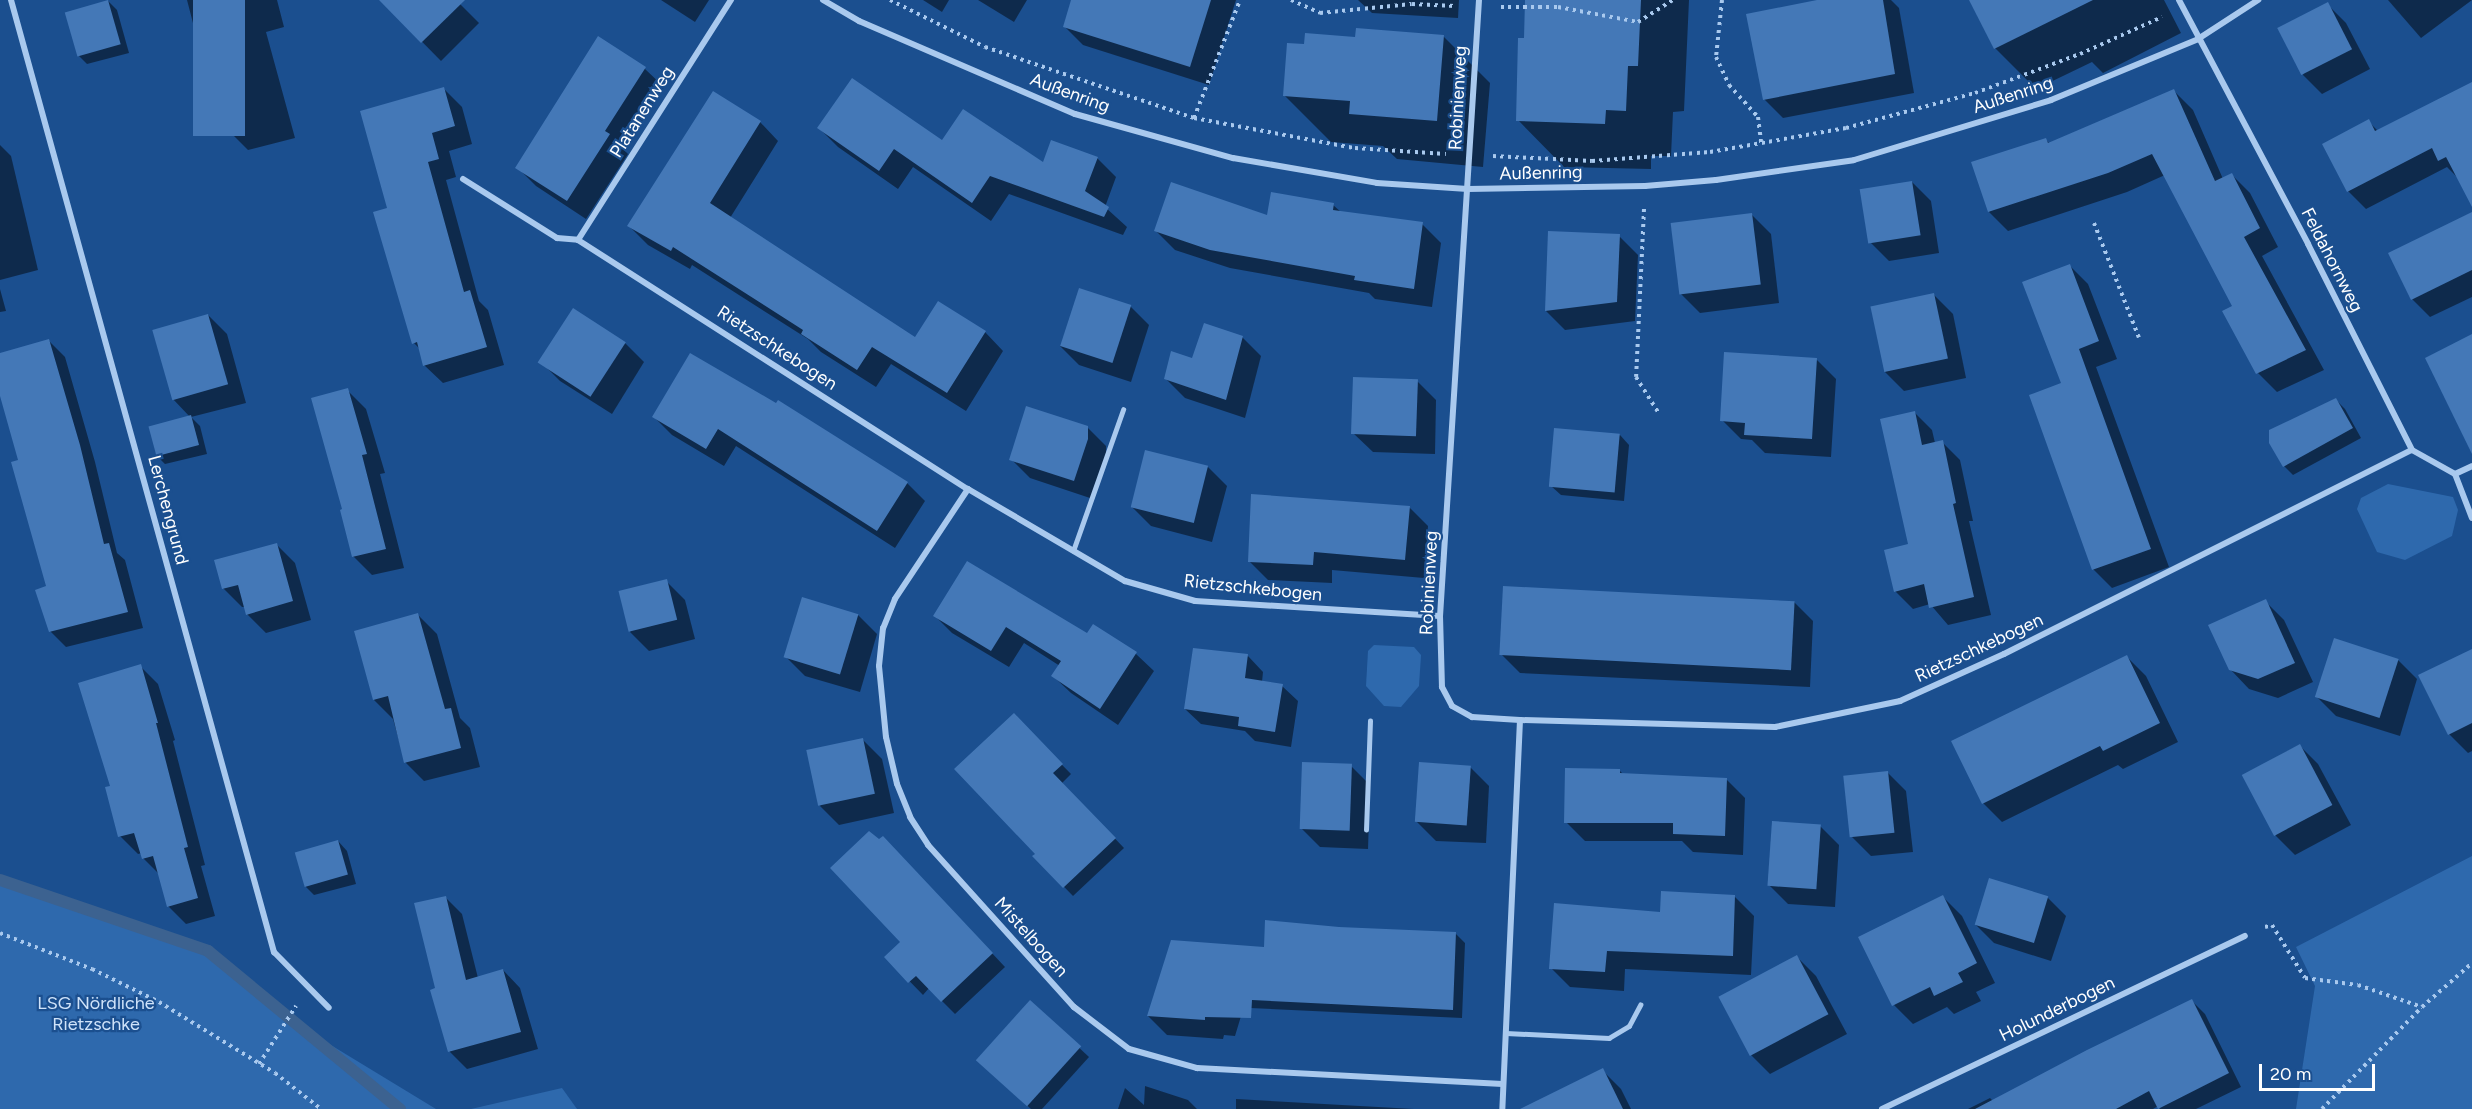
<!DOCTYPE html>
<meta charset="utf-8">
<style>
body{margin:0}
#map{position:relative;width:2472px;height:1109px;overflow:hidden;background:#1b4f8f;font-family:Figtree,sans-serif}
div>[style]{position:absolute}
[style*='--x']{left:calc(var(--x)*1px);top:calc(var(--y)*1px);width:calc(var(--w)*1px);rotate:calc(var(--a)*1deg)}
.green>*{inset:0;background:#2e69ad}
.shadow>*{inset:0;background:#0007}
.stream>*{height:12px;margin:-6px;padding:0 6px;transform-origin:6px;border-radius:6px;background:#3c6290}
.building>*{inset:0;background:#4478b7;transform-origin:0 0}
.path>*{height:4px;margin-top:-2px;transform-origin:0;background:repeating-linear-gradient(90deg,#a9c9ee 0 3px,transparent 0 7.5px)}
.lane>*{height:4.5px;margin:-2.25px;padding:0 2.25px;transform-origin:2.25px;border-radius:2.25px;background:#a9c9ee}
.street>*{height:6px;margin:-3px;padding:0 3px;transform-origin:3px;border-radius:3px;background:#a9c9ee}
span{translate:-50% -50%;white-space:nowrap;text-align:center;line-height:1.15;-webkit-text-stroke:4.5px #1b4f8f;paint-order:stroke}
.street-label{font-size:18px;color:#fff}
.park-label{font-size:18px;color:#cfe3fa}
.scale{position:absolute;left:2259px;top:1064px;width:116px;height:27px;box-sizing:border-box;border:3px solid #fff;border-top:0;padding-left:8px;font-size:18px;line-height:21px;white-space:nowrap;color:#fff;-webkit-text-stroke:4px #1b4f8f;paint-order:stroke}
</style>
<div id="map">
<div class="green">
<div style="clip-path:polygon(2388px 484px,2453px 497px,2458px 510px,2452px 536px,2405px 560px,2377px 552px,2357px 509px,2361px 498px)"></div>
<div style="clip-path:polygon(1374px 645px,1414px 647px,1421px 655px,1419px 686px,1401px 707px,1384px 706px,1366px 686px,1368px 651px)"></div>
<div style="clip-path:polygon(2472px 856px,2472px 1109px,2296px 1109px,2315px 986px,2296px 947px)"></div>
<div style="clip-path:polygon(0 880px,208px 951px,288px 1019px,436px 1109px,0 1109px)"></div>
<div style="clip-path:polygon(562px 1088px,577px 1109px,471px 1109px)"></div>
</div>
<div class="shadow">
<div style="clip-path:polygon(187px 0,277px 0,284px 27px,266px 32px,295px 138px,248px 150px,229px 131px,204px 37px,194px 27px)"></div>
<div style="clip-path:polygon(381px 0,456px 0,479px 23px,441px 61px)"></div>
<div style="clip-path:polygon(661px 0,709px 0,695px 22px)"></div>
<div style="clip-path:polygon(923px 0,949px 0,942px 12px)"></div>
<div style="clip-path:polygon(978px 0,1027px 0,1014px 22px)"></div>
<div style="clip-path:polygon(1073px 0,1236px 0,1209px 85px,1083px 45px,1064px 26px)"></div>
<div style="clip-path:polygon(1358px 0,1459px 0,1458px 18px,1372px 13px)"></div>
<div style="clip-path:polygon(1556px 0,1689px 0,1684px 111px,1673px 112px,1671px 156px,1651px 156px,1651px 169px,1564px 167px,1518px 120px,1554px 40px)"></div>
<div style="clip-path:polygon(1825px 0,1891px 0,1899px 8px,1914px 93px,1783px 118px,1764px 99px)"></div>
<div style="clip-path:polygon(1972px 0,2164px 0,2181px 33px,2103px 73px,2092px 62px,2036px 89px,1995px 48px)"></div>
<div style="clip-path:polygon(2388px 0,2472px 0,2421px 38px)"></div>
<div style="clip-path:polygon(108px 1px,117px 10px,129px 53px,87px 64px,78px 55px)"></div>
<div style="clip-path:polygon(2327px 4px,2346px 23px,2370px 69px,2322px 94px,2303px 75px)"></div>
<div style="clip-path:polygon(1443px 36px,1490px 83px,1483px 167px,1397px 159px,1383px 146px,1331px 142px,1284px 95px,1305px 45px,1356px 39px)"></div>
<div style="clip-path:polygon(599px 39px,645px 69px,664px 87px,624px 150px,628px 154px,586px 219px,536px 186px,517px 167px)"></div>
<div style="clip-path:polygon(444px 89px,462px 107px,472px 144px,449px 151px,456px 177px,446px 180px,479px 301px,488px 310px,504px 365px,443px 383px,424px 365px,420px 349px,414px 343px,389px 209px)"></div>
<div style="clip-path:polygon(2174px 91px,2193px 110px,2223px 179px,2231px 174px,2250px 193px,2278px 247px,2262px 256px,2324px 370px,2277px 392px,2258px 373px,2224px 312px,2234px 306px,2165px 175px,2127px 192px,2008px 231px,1989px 212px,2046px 140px,2050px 144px)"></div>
<div style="clip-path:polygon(2472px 96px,2472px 204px,2458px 178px,2447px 167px,2366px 209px,2348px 191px,2368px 121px,2378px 131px)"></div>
<div style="clip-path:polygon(760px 122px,778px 141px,730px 218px,916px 339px,985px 332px,1003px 351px,966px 411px,891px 364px,876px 387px,821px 352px,808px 339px,692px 265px,690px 269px,648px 245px,629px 226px)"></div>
<div style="clip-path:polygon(819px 128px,943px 142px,1043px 165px,1097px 158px,1116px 177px,1105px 207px,1127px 227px,1123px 235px,1009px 194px,991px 221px,913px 167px,898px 189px,838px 147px)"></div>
<div style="clip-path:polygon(0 145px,11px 156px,38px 270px,0 280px)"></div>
<div style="clip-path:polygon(1912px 182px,1931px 201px,1939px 253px,1889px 261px,1870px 242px)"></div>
<div style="clip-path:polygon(1333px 205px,1341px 212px,1422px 224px,1441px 243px,1432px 307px,1375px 299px,1369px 293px,1230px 268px,1175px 250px,1156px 231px,1268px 217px)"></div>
<div style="clip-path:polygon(2472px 214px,2472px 297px,2430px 317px,2412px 299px)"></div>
<div style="clip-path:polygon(1752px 215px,1771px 234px,1779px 303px,1700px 313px,1681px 294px)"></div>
<div style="clip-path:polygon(1619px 236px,1638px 255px,1635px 321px,1565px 330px,1546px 311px)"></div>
<div style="clip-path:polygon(2070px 266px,2088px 284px,2117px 359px,2096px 367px,2169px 567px,2112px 588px,2093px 569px,2063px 384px)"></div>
<div style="clip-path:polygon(0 289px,6px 311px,0 312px)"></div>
<div style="clip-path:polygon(1934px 295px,1953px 314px,1966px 378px,1904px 391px,1885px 372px)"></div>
<div style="clip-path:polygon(1130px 306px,1149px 325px,1131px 382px,1079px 365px,1060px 346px)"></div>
<div style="clip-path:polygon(208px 315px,227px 334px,246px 403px,191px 417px,200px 426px,207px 454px,165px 464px,156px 455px,190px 417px,172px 398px)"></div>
<div style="clip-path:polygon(1242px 337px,1261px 356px,1245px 418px,1185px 398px,1166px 379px,1193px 360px)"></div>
<div style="clip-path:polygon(49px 341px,65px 357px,95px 462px,117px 553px,125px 560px,143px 628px,66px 647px,50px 631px,48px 587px,20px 461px,0 390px,0 354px)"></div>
<div style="clip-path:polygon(625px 343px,644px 362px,612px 414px,560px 381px,541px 362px)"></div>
<div style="clip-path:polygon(690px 355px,907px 483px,925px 501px,895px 548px,736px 446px,724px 466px,672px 435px,654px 417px)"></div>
<div style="clip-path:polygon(1817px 360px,1836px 379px,1831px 457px,1765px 453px,1752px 440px,1741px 439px,1722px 420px)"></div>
<div style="clip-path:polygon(1417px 381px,1436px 400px,1435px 454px,1373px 452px,1353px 433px)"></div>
<div style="clip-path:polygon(347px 390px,366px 409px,385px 473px,380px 474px,404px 568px,372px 575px,353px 556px,344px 510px)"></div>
<div style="clip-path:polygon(2336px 400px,2345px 409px,2361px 438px,2293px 475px,2284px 466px)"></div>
<div style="clip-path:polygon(1914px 412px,1932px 430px,1935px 443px,1942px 442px,1960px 460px,1973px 521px,1969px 521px,1991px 615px,1948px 625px,1930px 604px,1913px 609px,1895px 591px,1909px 546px)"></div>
<div style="clip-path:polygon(1087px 427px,1106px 446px,1106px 458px,1093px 499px,1030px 478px,1011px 459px)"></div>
<div style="clip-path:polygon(1620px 435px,1629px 445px,1624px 501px,1561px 495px,1551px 486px)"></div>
<div style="clip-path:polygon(1208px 467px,1227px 486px,1212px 542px,1151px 526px,1132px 507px)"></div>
<div style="clip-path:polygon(1409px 507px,1428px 526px,1424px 578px,1332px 570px,1332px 583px,1268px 580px,1249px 561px)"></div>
<div style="clip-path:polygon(276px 544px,295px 563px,311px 620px,266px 633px,247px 614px,245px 607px,242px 607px,223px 588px)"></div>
<div style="clip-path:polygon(666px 581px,685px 600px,695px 639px,649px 651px,630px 632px)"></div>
<div style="clip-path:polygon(2265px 601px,2284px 620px,2313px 682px,2278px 698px,2249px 689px,2230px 669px)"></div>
<div style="clip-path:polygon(1794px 602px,1813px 621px,1810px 687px,1520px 673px,1501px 654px)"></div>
<div style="clip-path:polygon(418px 615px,437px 634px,460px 718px,470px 728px,480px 767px,424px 781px,405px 762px,393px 719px,374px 700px)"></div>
<div style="clip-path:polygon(858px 615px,877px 634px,860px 692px,805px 676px,786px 657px)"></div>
<div style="clip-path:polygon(935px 616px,1087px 635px,1094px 626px,1136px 654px,1154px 671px,1118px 725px,1071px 693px,1053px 676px,1060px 666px,1024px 643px,1009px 667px,952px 633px)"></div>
<div style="clip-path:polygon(2472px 650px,2472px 751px,2468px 753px,2449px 734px)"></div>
<div style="clip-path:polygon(1248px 656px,1263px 672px,1262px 682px,1282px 686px,1298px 701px,1291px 747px,1255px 741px,1245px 731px,1201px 724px,1185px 709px)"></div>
<div style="clip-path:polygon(2127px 657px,2146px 676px,2178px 742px,2123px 769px,2118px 765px,2002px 822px,1983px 803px)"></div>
<div style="clip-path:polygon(2398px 660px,2417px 679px,2400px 736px,2336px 716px,2317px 697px)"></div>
<div style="clip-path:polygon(140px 666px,158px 684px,175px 740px,173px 741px,205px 865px,201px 866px,215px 916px,186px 924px,168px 906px,160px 875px,143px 858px,142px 853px,138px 854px,120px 836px,112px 787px)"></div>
<div style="clip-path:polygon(1014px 716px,1071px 774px,1062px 783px,1124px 848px,1073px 896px,1034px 856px,1037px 854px)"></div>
<div style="clip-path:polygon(863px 740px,882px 759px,894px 813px,839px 825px,820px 806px)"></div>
<div style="clip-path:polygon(2299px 745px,2318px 764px,2351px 825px,2295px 855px,2276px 836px,2244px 775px)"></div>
<div style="clip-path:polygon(1351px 766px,1370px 785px,1368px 849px,1320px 847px,1301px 828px)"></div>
<div style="clip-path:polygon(1470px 767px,1489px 786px,1486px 843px,1436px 841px,1417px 822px)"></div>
<div style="clip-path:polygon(1620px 771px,1624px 775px,1726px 779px,1745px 798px,1743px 855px,1693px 852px,1682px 841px,1585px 841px,1566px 822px)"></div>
<div style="clip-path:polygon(1887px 772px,1906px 791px,1913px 852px,1871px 856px,1852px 837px)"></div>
<div style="clip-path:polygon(1820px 826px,1839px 845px,1835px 907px,1788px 904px,1769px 885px)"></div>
<div style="clip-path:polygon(338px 841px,347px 851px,356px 884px,314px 895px,304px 885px)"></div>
<div style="clip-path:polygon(896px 851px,1005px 967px,955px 1014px,929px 988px,923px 995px,886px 957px,902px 942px)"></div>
<div style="clip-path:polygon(445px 897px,462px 914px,478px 978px,503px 970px,520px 988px,538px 1049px,467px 1069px,450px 1052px,432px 991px,437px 989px)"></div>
<div style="clip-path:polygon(1735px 897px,1754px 916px,1751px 975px,1625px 969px,1624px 991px,1570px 987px,1551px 968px)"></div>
<div style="clip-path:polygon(1943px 897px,1962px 916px,1995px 983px,1976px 992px,1981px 1001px,1954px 1014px,1947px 1007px,1913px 1024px,1894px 1005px)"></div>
<div style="clip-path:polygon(2047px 897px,2066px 916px,2051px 961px,1994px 943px,1975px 924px)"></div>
<div style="clip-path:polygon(1339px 928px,1455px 933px,1465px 943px,1462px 1018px,1250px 1008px,1245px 1003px,1235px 1036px,1224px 1035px,1223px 1039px,1167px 1035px,1148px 1016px,1265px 949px)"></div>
<div style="clip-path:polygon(1797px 957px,1816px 976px,1847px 1034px,1770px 1074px,1751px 1055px,1720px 998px)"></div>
<div style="clip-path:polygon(2192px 1001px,2205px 1014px,2241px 1087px,2196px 1109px,2160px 1109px,2158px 1106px,2153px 1109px,1968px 1109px,1990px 1098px,1993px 1101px)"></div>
<div style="clip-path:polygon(1030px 1002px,1089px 1057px,1042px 1109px,1031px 1109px,987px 1069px)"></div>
<div style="clip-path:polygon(1602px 1070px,1621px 1089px,1631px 1109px,1541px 1109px)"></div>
<div style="clip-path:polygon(1145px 1086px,1188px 1100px,1197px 1109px,1118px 1109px,1125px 1088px,1144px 1105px)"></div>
<div style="clip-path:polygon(1236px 1099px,1414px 1109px,1236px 1109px)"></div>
</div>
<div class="stream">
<div style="--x:0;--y:880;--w:220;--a:18.8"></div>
<div style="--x:208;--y:951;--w:249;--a:39.5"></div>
</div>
<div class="building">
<div style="left:108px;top:0;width:46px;height:45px;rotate:74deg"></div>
<div style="left:193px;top:0;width:52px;height:136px"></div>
<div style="clip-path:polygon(379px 0,465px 0,421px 43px)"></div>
<div style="clip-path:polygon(1071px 0,1211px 0,1190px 67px,1063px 27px)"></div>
<div style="clip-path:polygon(1525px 0,1641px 0,1638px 66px,1628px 66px,1626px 111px,1606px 110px,1605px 124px,1516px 121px,1518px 38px,1524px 38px)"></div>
<div style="clip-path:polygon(1817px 0,1883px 0,1895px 74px,1763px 100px,1746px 14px)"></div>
<div style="clip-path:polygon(1969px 0,2093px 0,1994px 49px)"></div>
<div style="left:2328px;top:2px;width:53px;height:57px;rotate:63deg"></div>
<div style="clip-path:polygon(1356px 28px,1444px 35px,1437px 121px,1349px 114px,1350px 101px,1283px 96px,1287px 43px,1304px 44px,1305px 33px,1355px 37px)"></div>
<div style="clip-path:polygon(598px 36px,646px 67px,605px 131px,610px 134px,567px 201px,515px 168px)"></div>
<div style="clip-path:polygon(852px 78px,942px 140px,963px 109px,1043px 162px,1051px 140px,1098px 157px,1085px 191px,1109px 207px,1104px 217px,990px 176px,972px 203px,894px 149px,879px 171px,817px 128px)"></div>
<div style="clip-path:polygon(2472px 82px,2472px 207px,2446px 157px,2438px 161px,2432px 148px,2347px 192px,2322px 144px,2369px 119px,2375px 131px)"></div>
<div style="clip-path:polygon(444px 87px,455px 126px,432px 133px,439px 159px,428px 162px,464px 292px,470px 290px,487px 347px,423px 366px,417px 342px,412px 344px,373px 212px,387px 208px,360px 111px)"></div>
<div style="clip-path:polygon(2174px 89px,2215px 181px,2232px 173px,2260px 228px,2244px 237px,2306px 350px,2256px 374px,2222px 311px,2232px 306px,2152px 154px,2108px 173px,1988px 212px,1971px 162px,2046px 138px,2048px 143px)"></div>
<div style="clip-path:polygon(713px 91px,761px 121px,710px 203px,915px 337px,938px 301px,986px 331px,947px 393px,872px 347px,857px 370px,801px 334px,803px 330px,673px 247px,671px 251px,627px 226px)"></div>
<div style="left:1912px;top:181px;width:55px;height:53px;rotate:81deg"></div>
<div style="clip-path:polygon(1171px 182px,1267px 215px,1271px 192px,1334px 203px,1333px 210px,1423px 222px,1414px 289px,1354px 280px,1355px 276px,1210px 250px,1154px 231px)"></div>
<div style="clip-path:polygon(2472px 212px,2472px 270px,2411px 300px,2388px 253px)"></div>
<div style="left:1752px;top:213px;width:72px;height:82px;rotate:83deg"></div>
<div style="clip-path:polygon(1548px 231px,1620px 234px,1617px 302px,1545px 311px)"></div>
<div style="clip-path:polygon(2070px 264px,2099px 341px,2079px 349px,2151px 549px,2092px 570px,2029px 395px,2061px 383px,2022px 282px)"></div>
<div style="left:1079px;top:288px;width:55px;height:61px;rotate:18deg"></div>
<div style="left:1934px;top:293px;width:67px;height:65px;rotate:78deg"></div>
<div style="left:573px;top:308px;width:63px;height:65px;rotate:33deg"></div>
<div style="left:208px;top:314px;width:73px;height:58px;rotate:74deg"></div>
<div style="clip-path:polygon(1204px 323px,1243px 336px,1226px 400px,1164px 379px,1171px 351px,1192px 358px)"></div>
<div style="clip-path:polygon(2472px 334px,2472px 454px,2425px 358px)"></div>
<div style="clip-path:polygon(49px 339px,80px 445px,104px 544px,109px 543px,128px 612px,49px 632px,35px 590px,46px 586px,11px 462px,18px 460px,0 396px,0 353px)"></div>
<div style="clip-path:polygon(1724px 352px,1817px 358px,1812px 439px,1744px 435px,1745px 423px,1720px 421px)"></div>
<div style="clip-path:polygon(690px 353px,776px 403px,778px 400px,908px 482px,877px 531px,718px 429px,706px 449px,652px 417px)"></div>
<div style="left:1353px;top:377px;width:65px;height:57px;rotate:2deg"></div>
<div style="clip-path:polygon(348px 388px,367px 454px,362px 455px,386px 549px,352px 557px,340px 510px,342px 509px,311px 398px)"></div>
<div style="clip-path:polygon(2336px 398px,2353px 428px,2283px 467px,2269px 443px,2269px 430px)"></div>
<div style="clip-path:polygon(1026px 406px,1088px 426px,1088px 439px,1074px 481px,1009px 460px)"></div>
<div style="clip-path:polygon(1915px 411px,1922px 445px,1943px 440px,1956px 503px,1953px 504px,1974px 597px,1929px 608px,1924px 584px,1894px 592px,1884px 550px,1908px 544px,1880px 419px)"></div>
<div style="left:191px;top:415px;width:31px;height:44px;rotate:75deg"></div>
<div style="left:1554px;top:428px;width:66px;height:59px;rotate:5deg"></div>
<div style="left:1145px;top:450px;width:65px;height:59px;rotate:14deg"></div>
<div style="clip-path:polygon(1251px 494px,1410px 506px,1405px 560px,1314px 552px,1313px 565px,1248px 562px)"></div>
<div style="clip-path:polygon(277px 543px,293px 601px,246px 615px,238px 585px,222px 589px,214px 560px)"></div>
<div style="clip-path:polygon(967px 561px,1087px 633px,1093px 624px,1137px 652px,1100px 709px,1051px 676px,1061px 661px,1006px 627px,991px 651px,933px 616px)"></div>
<div style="left:667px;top:579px;width:42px;height:50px;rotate:76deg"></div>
<div style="left:1503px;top:586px;width:292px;height:69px;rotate:3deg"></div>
<div style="left:802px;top:597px;width:59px;height:63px;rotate:17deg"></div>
<div style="clip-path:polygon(2266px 599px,2295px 663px,2258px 679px,2229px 670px,2208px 625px)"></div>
<div style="clip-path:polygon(418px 613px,445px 709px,451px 708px,461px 748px,404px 763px,388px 696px,373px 700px,354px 631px)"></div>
<div style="left:2334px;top:638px;width:68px;height:62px;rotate:18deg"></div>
<div style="clip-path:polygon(1193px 648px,1248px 654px,1245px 678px,1283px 684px,1275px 732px,1238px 726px,1239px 717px,1184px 709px)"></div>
<div style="clip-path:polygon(2472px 649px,2472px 723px,2448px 735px,2418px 675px)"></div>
<div style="clip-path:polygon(2127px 655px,2160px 723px,2103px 751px,2100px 746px,1982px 804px,1951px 741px)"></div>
<div style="clip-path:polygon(141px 664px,158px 723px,156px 723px,188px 847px,184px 848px,198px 898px,167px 907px,153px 856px,142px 859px,134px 833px,118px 837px,105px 787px,110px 786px,78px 683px)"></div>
<div style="clip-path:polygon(1014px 713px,1063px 764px,1053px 773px,1116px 838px,1063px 888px,1032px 856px,1035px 854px,954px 769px)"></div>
<div style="left:863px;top:738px;width:57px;height:58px;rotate:78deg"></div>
<div style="left:2300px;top:744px;width:69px;height:66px;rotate:62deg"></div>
<div style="left:1302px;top:762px;width:50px;height:67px;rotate:2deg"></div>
<div style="left:1419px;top:762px;width:52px;height:60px;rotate:4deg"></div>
<div style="clip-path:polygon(1565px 768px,1620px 769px,1620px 773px,1727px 778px,1725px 836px,1673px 834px,1673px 823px,1564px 823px)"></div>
<div style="left:1888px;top:771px;width:62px;height:45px;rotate:84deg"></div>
<div style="left:1772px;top:821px;width:49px;height:65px;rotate:4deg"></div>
<div style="clip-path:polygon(869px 831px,879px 839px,883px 836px,993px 953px,941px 1002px,916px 976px,908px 983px,884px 957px,900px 942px,830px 868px)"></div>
<div style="left:338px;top:840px;width:36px;height:45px;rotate:74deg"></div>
<div style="left:1989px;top:878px;width:62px;height:49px;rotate:17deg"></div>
<div style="clip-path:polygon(1661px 891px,1735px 895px,1733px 956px,1607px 951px,1605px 972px,1549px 969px,1554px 903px,1660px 912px)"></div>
<div style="clip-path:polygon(1943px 895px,1977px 963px,1958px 973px,1963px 982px,1934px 996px,1930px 987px,1892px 1006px,1858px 937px)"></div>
<div style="clip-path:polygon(446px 896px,466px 980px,503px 969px,521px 1032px,448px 1052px,430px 990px,435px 988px,414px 903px)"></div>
<div style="clip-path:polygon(1265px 920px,1339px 927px,1456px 932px,1453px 1010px,1252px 1000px,1251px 1018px,1205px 1017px,1205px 1020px,1147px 1016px,1171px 940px,1264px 947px)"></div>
<div style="left:1797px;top:955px;width:67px;height:89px;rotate:62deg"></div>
<div style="clip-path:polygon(2192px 999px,2229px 1073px,2158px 1109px,2149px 1091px,2116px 1109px,1975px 1109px,2087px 1050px)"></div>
<div style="left:1030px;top:1000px;width:69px;height:81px;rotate:42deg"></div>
<div style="clip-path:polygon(1603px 1068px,1623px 1109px,1520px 1109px)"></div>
</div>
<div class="path">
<div style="--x:890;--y:0;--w:106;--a:26.3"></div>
<div style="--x:985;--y:47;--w:221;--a:18.8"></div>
<div style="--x:1194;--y:118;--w:164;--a:10.6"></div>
<div style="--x:1355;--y:148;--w:91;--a:3.8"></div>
<div style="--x:1291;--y:0;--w:32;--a:24"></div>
<div style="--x:1320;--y:13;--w:92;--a:-5.6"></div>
<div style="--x:1412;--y:4;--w:43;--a:2.7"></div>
<div style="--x:1722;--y:0;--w:57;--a:96"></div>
<div style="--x:1716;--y:57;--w:31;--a:65"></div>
<div style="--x:1729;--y:85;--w:43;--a:47.8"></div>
<div style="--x:1758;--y:117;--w:26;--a:83"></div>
<div style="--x:1501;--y:7;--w:57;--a:0"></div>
<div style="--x:1558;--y:7;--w:81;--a:10.6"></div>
<div style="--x:1638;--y:22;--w:41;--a:-32.2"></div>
<div style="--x:1194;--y:118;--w:127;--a:-68.7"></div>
<div style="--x:1493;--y:156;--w:99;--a:2.9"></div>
<div style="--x:1592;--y:161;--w:118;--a:-4.4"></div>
<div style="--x:1710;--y:152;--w:138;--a:-10"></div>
<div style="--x:1846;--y:128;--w:134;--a:-15.2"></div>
<div style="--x:1975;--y:93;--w:112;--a:-20.4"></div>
<div style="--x:2080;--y:54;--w:90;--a:-24.3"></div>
<div style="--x:1644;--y:209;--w:168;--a:92.7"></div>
<div style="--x:1636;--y:377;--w:41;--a:57.8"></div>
<div style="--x:2094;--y:223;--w:123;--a:68.6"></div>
<div style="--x:2265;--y:927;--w:7;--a:-16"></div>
<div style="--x:2272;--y:925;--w:62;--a:58.1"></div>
<div style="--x:2305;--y:978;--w:53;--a:7.5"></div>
<div style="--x:2358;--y:985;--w:68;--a:19"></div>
<div style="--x:0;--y:933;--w:99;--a:21.4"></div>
<div style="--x:92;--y:969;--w:75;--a:26.2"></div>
<div style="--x:159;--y:1002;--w:136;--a:31.5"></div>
<div style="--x:275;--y:1073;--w:58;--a:38"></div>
<div style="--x:259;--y:1064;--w:69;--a:-57.5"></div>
<div style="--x:2322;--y:1109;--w:143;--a:-45.6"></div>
<div style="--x:2422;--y:1007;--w:67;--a:-41.3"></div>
</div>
<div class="lane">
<div style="--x:1073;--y:551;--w:150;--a:-70.5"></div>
<div style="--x:1366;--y:830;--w:109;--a:-87.9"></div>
<div style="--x:1506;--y:1033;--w:103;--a:2.8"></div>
<div style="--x:1609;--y:1038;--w:23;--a:-31"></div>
<div style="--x:1629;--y:1026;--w:24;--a:-62"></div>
</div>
<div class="street">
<div style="--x:11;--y:0;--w:988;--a:74.56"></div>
<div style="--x:274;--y:952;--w:78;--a:45.5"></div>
<div style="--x:823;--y:0;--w:42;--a:30.3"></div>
<div style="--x:859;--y:21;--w:235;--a:23.3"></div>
<div style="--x:1075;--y:114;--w:164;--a:15.6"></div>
<div style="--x:1233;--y:158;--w:146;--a:9.8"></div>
<div style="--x:1377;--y:183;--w:91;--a:3.8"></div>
<div style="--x:1468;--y:189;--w:177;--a:-1"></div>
<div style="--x:1645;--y:186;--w:71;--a:-4.8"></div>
<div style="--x:1716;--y:180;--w:139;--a:-8.2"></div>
<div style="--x:1854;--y:160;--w:206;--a:-16.9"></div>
<div style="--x:2051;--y:100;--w:159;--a:-22.5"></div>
<div style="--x:2198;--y:39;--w:72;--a:-33"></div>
<div style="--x:1479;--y:0;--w:617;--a:93.62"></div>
<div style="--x:1440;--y:616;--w:71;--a:88.4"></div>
<div style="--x:1442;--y:687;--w:21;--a:62"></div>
<div style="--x:1452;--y:706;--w:23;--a:29"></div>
<div style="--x:1472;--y:717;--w:48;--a:3.6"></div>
<div style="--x:1520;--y:720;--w:389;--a:92.6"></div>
<div style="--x:2179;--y:0;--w:276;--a:62.1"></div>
<div style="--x:2308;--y:244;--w:231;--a:63.2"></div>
<div style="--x:2412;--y:450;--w:49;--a:29.2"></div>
<div style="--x:2455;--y:474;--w:47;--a:68.9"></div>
<div style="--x:463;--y:179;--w:111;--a:32.1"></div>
<div style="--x:557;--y:238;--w:21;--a:5"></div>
<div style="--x:578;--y:240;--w:463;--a:32.6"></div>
<div style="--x:968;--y:489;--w:182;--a:30.4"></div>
<div style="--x:1125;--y:581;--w:73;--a:15.9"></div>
<div style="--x:1195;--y:601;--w:245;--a:3.5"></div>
<div style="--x:578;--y:240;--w:285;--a:-57.5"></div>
<div style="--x:2455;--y:474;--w:19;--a:-25"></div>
<div style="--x:968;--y:489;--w:132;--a:123.6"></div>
<div style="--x:895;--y:599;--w:31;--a:112"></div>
<div style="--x:883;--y:628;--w:38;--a:96"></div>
<div style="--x:879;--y:666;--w:71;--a:84.4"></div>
<div style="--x:886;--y:737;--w:48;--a:76.8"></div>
<div style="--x:897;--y:784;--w:35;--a:68"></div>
<div style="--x:910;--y:817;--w:33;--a:57"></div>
<div style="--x:928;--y:845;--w:218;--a:48"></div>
<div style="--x:1074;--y:1007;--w:69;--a:37.4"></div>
<div style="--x:1129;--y:1049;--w:71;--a:15.6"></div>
<div style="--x:1197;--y:1068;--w:306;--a:3"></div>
<div style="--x:1520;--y:720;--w:255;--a:1.6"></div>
<div style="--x:1775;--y:727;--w:128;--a:-11.7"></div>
<div style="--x:1900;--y:701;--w:114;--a:-24.3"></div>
<div style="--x:2004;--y:654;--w:456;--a:-26.6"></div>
<div style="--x:1882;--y:1109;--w:402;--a:-25.5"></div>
</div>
<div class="street-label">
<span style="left:1070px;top:93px;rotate:20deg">Außenring</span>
<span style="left:2013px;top:95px;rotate:-18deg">Außenring</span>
<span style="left:1458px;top:98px;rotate:-87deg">Robinienweg</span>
<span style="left:642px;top:112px;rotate:-58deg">Platanenweg</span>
<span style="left:1541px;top:173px;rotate:-1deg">Außenring</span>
<span style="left:2332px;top:260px;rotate:63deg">Feldahornweg</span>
<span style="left:777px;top:348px;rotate:33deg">Rietzschkebogen</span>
<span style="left:168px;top:510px;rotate:75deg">Lerchengrund</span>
<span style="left:1429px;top:583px;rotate:-87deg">Robinienweg</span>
<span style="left:1253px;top:588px;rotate:6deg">Rietzschkebogen</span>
<span style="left:1979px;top:648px;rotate:-25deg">Rietzschkebogen</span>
<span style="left:1031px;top:937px;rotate:48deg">Mistelbogen</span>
<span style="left:2057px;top:1009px;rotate:-26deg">Holunderbogen</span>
</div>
<div class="park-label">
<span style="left:96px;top:1014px">LSG Nördliche<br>Rietzschke</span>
</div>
<div class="scale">20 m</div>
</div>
